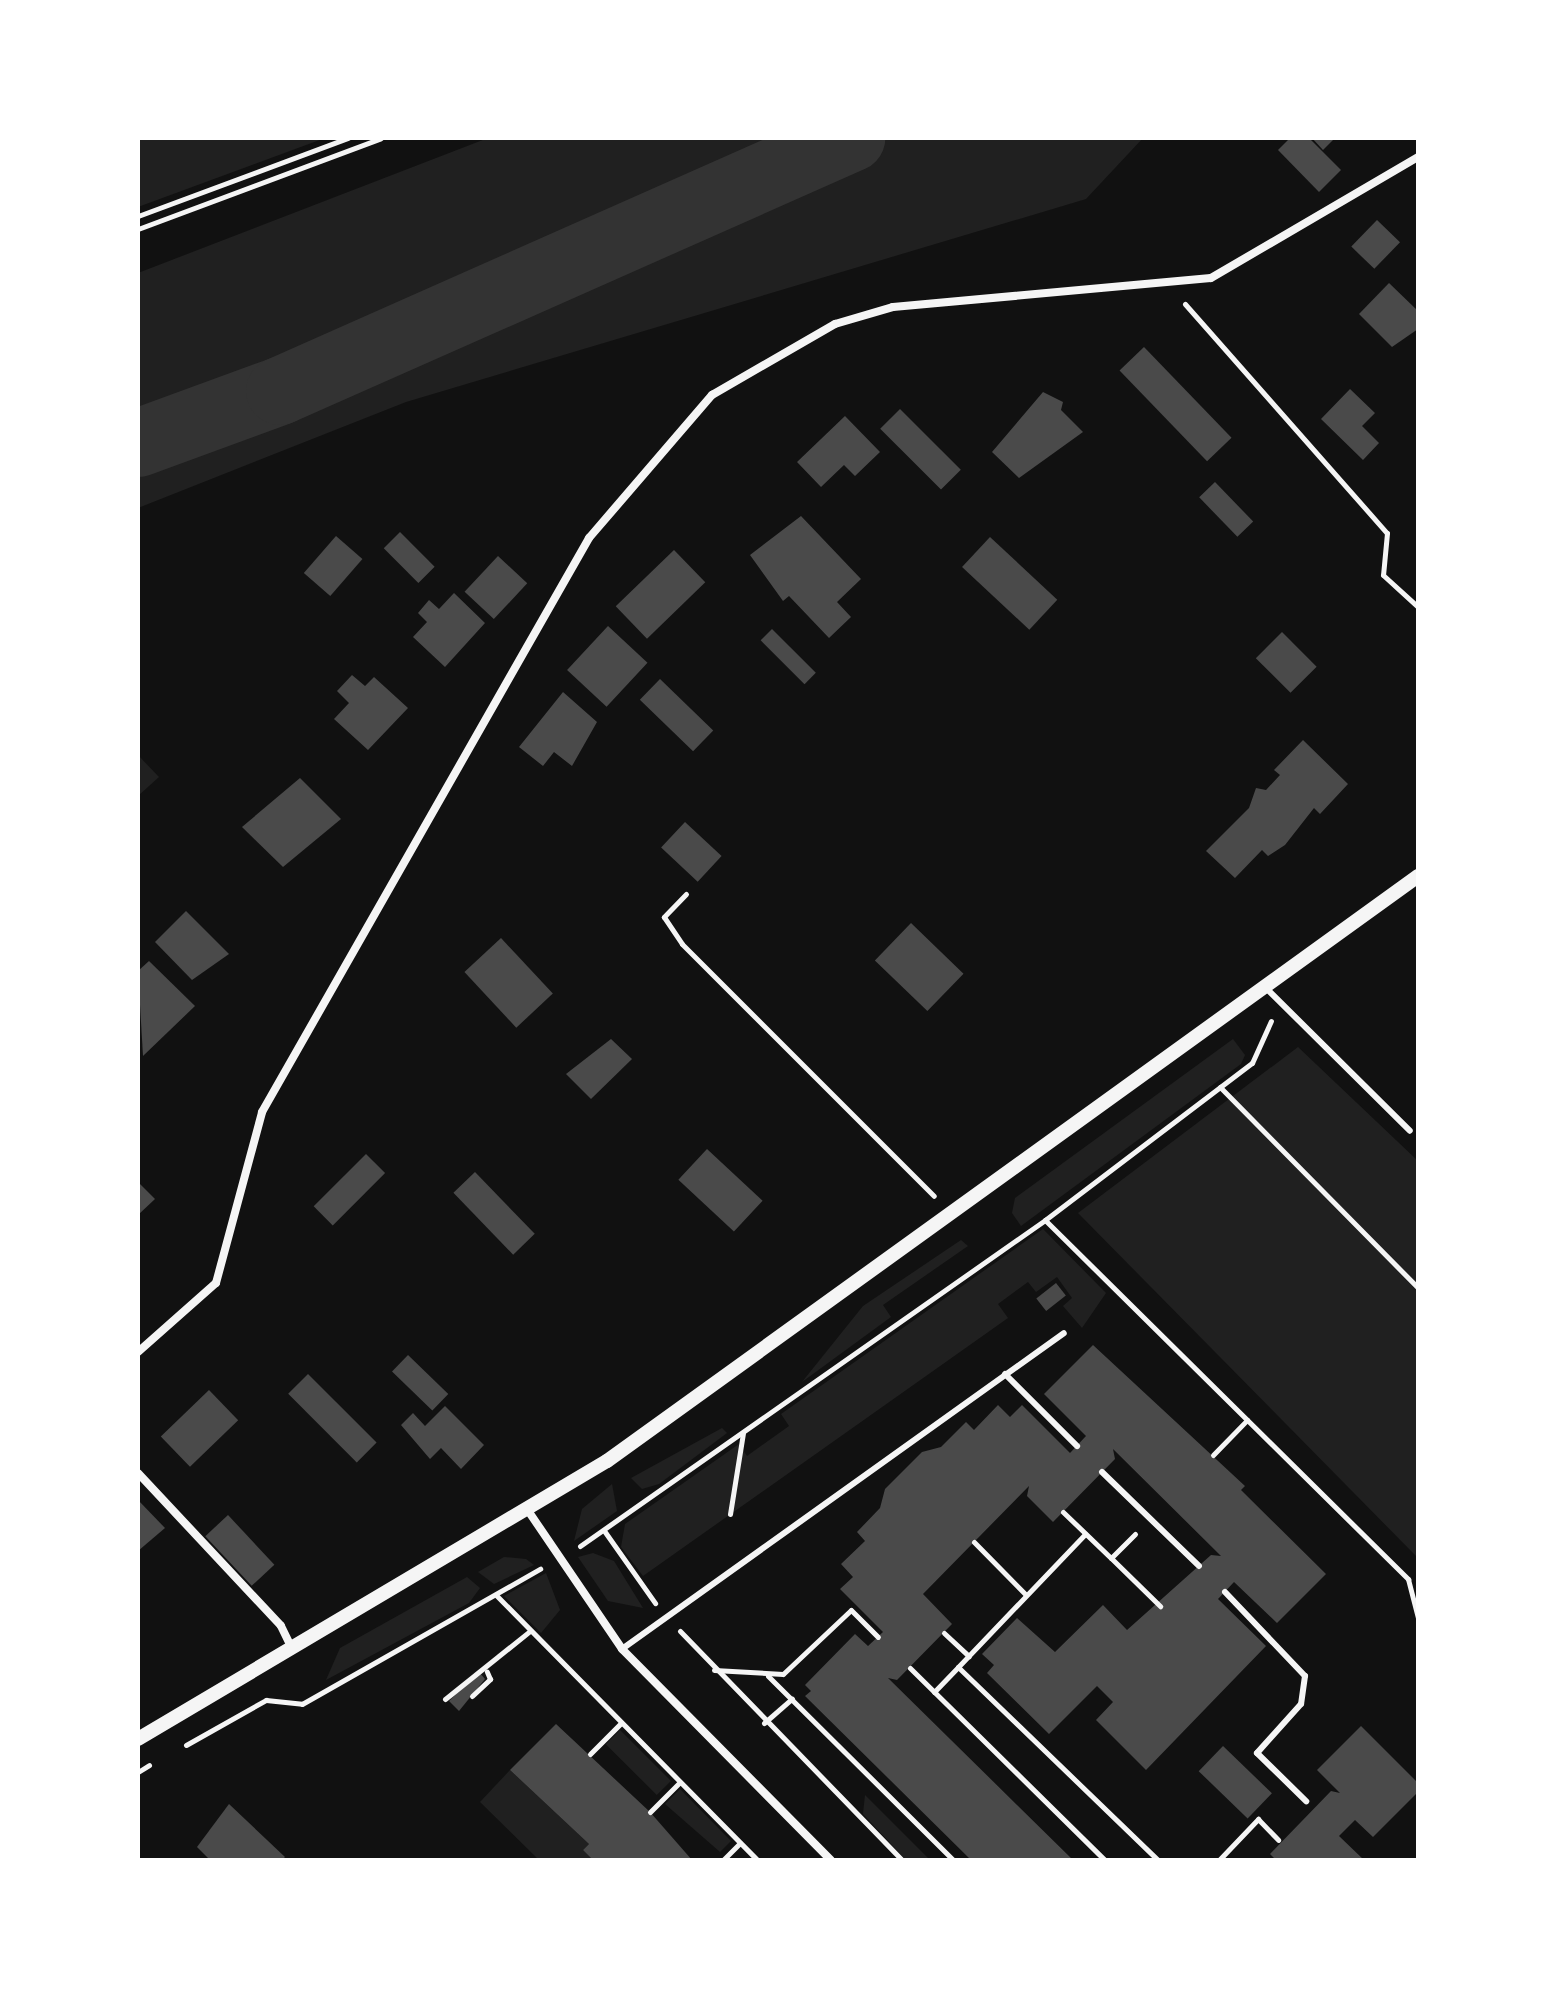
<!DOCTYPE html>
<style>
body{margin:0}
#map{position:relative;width:1556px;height:1998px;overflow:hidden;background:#111;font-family:Mulish,sans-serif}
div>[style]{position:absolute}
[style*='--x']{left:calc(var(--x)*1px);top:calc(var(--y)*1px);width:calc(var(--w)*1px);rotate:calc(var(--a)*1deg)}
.green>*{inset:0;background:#202020;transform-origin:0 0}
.stream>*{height:11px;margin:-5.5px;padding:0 5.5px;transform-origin:5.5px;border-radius:5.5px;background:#333}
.river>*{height:68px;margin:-34px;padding:0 34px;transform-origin:34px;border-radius:34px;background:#333}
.building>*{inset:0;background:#4a4a4a;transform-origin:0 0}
.path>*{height:5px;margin:-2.5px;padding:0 2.5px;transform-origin:2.5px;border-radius:2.5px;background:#f5f5f5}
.service>*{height:6px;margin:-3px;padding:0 3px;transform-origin:3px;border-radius:3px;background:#f5f5f5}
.minor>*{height:8px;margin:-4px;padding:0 4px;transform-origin:4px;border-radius:4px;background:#f5f5f5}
.tertiary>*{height:14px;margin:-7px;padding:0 7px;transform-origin:7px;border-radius:7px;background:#f5f5f5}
span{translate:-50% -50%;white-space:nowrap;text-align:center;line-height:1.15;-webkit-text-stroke:8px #fff;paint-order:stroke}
.frame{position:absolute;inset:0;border:140px solid #fff;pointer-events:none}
</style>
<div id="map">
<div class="green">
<div style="clip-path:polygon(138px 138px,325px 138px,138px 207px)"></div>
<div style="clip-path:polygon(488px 138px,1143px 138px,1086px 199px,406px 402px,138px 508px,138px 273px)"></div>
<div style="clip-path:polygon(138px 755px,159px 777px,138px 796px)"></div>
<div style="clip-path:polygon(1233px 1039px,1245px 1055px,1241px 1064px,1021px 1226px,1012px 1213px,1015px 1198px)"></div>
<div style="clip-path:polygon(1298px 1047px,1418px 1161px,1418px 1558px,1078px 1213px)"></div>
<div style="clip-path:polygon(1043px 1229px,1106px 1293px,1082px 1328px,1063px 1306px,1072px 1298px,1057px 1277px,1036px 1292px,1028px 1282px,998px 1304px,1008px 1318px,643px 1576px,621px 1547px,625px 1524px,739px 1444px,747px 1456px,789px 1426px,781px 1414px)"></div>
<div style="clip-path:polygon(961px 1240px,968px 1246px,883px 1305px,891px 1317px,802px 1382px,863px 1306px)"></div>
<div style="clip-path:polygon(722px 1428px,727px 1433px,659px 1484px,642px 1489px,631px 1478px)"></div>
<div style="clip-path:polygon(612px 1484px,617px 1511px,574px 1541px,582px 1509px)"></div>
<div style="clip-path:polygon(593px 1553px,614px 1561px,643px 1608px,608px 1601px,578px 1557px)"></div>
<div style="clip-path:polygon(504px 1557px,526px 1559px,534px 1565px,494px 1584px,478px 1572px)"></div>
<div style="clip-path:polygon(546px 1573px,560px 1610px,541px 1633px,504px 1596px)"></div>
<div style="clip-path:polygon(467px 1577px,480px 1588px,469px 1603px,326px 1680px,340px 1648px)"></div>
<div style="left:620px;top:1730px;width:72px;height:20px;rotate:45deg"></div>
<div style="clip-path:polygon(510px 1770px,589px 1844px,583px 1850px,593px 1860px,539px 1860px,480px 1802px)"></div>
<div style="clip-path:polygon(680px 1789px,731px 1841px,720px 1852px,665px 1804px)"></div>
<div style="clip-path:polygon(865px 1795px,930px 1860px,906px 1860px,863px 1814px)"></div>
</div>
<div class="stream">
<div style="--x:818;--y:138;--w:14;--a:51"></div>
</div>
<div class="river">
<div style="--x:138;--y:443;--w:151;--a:-20.1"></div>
<div style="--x:280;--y:391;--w:625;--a:-23.9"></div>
</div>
<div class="building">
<div style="clip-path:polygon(1290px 138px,1309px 138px,1341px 170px,1319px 192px,1278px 150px)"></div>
<div style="clip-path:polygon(1312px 138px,1335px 138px,1323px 150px)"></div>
<div style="left:1377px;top:220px;width:32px;height:37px;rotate:44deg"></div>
<div style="clip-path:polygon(1389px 283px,1418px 311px,1418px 329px,1392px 347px,1359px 314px)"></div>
<div style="left:1144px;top:347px;width:126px;height:34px;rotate:46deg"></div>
<div style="clip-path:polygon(1350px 389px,1375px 413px,1362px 426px,1379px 443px,1363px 460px,1321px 419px)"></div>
<div style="clip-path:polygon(1043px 392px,1063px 402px,1061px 410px,1083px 432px,1019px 478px,992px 452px)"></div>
<div style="left:900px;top:409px;width:86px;height:28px;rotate:45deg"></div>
<div style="clip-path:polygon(845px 416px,880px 452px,855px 476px,844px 465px,821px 487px,797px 462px)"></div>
<div style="left:1215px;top:482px;width:55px;height:22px;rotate:46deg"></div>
<div style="clip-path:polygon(801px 516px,861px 579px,837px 602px,851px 617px,829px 638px,789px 596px,783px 601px,750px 555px)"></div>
<div style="left:400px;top:532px;width:49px;height:23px;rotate:45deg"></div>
<div style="left:336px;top:536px;width:35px;height:49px;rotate:41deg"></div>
<div style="left:990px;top:537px;width:92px;height:41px;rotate:43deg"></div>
<div style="left:674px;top:550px;width:45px;height:81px;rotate:46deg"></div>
<div style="left:498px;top:556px;width:40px;height:49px;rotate:43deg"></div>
<div style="clip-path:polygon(454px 593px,485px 623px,445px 667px,413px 637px,427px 622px,418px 613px,429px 600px,439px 609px)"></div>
<div style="left:608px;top:626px;width:54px;height:60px;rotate:43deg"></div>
<div style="left:772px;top:629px;width:62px;height:16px;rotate:45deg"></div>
<div style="left:1282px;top:632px;width:49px;height:37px;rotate:45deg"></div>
<div style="clip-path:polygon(352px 675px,365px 686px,374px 677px,408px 708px,368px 750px,334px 719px,349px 703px,337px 691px)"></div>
<div style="left:660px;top:679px;width:74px;height:29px;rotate:44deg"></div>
<div style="clip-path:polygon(563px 692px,597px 722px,572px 766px,554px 752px,543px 766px,519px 747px)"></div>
<div style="clip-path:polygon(1303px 740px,1348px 784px,1320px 814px,1314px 808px,1285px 845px,1268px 856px,1262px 850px,1235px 878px,1206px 851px,1249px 808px,1256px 788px,1266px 790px,1280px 775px,1274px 770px)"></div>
<div style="clip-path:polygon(300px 778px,341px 819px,283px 867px,242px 827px)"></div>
<div style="left:685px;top:822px;width:50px;height:35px;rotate:43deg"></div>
<div style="clip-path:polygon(186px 911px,229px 954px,192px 980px,155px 942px)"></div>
<div style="left:911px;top:923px;width:73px;height:52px;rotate:44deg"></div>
<div style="left:501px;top:938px;width:76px;height:50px;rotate:47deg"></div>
<div style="clip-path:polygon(149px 961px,195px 1006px,143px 1056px,138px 971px)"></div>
<div style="clip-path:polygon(611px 1039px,632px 1059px,591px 1099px,566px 1074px)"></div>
<div style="left:707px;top:1149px;width:76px;height:42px;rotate:43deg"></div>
<div style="left:366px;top:1154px;width:27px;height:74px;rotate:45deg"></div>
<div style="left:475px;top:1172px;width:86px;height:30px;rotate:46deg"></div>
<div style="clip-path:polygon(138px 1182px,155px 1199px,138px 1215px)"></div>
<div style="left:1056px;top:1283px;width:16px;height:25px;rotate:52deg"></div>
<div style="clip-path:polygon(1093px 1345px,1245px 1486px,1241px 1490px,1326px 1574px,1277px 1623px,1234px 1582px,1218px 1599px,1266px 1646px,1146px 1770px,1096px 1720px,1113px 1702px,1097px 1686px,1049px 1734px,987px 1673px,994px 1665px,982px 1654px,1017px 1618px,1055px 1652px,1103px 1605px,1127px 1630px,1211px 1555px,1221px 1556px,1113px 1449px,1115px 1459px,1053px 1522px,1027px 1496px,1029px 1486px,923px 1594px,952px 1624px,897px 1680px,888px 1678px,1073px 1860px,971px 1860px,805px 1696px,811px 1691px,805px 1685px,855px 1634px,868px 1646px,883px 1632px,840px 1589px,853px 1577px,841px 1564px,865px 1541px,857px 1532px,880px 1508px,885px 1489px,922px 1452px,941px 1447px,966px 1422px,974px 1430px,998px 1405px,1010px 1417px,1022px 1405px,1070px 1453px,1086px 1436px,1044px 1394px)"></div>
<div style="left:408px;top:1355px;width:56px;height:23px;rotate:44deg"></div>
<div style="left:308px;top:1374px;width:97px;height:28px;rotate:45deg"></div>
<div style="left:209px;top:1390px;width:42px;height:67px;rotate:46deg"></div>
<div style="clip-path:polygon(445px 1406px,484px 1445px,461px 1469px,441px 1448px,430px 1459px,401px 1425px,413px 1413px,425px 1426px)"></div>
<div style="clip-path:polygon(138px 1500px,165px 1528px,138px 1551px)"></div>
<div style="left:228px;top:1515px;width:68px;height:31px;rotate:47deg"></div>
<div style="clip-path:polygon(479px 1672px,485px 1679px,459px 1711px,449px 1701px)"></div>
<div style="clip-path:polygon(556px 1724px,650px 1812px,692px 1860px,593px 1860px,583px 1850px,589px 1844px,510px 1770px)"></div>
<div style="clip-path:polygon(1361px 1726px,1418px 1783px,1418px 1792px,1373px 1837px,1355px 1820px,1339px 1836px,1364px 1860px,1276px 1860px,1270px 1854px,1331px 1791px,1340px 1793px,1317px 1770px)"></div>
<div style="left:1223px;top:1746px;width:68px;height:35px;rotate:44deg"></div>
<div style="clip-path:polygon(229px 1804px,285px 1857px,282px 1860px,210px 1860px,197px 1847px)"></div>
</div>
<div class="path">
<div style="--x:138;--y:216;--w:224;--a:-20.4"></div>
<div style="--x:138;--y:229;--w:259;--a:-20.5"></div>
<div style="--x:1185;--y:304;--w:305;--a:48.6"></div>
<div style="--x:1387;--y:533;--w:42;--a:95.4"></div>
<div style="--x:1383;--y:575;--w:47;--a:42.4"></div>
<div style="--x:686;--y:894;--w:32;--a:134"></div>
<div style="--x:664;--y:917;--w:32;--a:56"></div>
<div style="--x:682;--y:944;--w:356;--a:45"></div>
<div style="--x:1220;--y:1087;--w:282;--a:45.4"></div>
<div style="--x:1045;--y:1220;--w:511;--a:44.68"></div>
<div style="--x:1408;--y:1579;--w:40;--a:75.6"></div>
<div style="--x:1213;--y:1455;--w:49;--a:-45.8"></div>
<div style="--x:1063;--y:1512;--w:66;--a:43.8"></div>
<div style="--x:1111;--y:1558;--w:34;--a:-45"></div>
<div style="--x:730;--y:1514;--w:82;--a:-80.9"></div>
<div style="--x:605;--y:1532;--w:87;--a:54.8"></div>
<div style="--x:974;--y:1542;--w:74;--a:45.5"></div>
<div style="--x:580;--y:1546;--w:568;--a:-35.03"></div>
<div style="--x:1045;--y:1220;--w:260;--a:-37.2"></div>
<div style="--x:1252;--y:1063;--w:46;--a:-65.7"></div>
<div style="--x:1111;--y:1558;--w:69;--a:44.4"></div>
<div style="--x:496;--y:1595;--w:372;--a:45.4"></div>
<div style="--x:680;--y:1631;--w:319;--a:45.9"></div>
<div style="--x:944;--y:1633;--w:34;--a:43"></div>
<div style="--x:958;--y:1667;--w:184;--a:-46.3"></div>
<div style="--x:910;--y:1668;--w:274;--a:44.6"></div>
<div style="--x:714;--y:1670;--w:69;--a:3.3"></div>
<div style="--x:783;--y:1674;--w:93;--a:-43.3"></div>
<div style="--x:851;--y:1610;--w:38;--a:45"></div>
<div style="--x:768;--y:1676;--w:261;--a:44.8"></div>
<div style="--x:934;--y:1692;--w:35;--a:-46"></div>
<div style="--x:958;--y:1667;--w:278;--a:44"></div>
<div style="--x:472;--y:1696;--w:25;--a:-43"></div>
<div style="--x:490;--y:1679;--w:8;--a:-113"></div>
<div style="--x:445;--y:1699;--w:109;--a:-38.7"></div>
<div style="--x:764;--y:1723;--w:37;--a:-41"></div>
<div style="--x:186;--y:1745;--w:92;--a:-29.4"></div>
<div style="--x:266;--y:1700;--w:36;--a:6"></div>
<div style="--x:302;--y:1704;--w:274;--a:-29.6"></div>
<div style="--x:590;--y:1754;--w:44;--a:-45"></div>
<div style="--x:138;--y:1772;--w:13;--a:-32"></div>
<div style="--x:650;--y:1812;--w:42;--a:-45"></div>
<div style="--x:723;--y:1860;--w:24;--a:-45"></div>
<div style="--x:1219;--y:1860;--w:57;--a:-46.4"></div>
<div style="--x:1258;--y:1819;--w:29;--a:46"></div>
</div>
<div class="service">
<div style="--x:1265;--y:987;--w:204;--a:44.8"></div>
<div style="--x:1005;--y:1374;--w:102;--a:45"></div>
<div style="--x:1102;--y:1472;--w:135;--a:44.1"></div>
<div style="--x:1225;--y:1592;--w:116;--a:46.4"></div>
<div style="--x:1305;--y:1676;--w:28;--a:98"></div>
<div style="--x:1301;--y:1704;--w:66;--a:131.9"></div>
<div style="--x:1257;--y:1753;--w:69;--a:44.4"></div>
<div style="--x:622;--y:1649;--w:543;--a:-35.56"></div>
</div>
<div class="minor">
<div style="--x:138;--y:1352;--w:104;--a:-41.5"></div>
<div style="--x:216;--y:1283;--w:177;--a:-74.9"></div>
<div style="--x:262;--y:1112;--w:661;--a:-60.33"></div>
<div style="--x:589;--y:538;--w:189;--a:-49.3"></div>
<div style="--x:712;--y:395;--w:142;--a:-30"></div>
<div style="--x:835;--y:324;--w:60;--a:-16.3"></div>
<div style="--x:893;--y:307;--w:319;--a:-5.2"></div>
<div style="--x:1211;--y:278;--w:240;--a:-30.3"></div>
<div style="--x:138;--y:1473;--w:209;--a:46.9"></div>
<div style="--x:281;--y:1626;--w:25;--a:64"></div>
<div style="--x:529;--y:1512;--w:166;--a:55.8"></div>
<div style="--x:622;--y:1649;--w:297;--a:45.3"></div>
</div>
<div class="tertiary">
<div style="--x:138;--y:1739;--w:545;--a:-30.66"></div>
<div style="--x:607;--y:1461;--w:1000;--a:-35.8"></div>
</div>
<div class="frame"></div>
</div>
